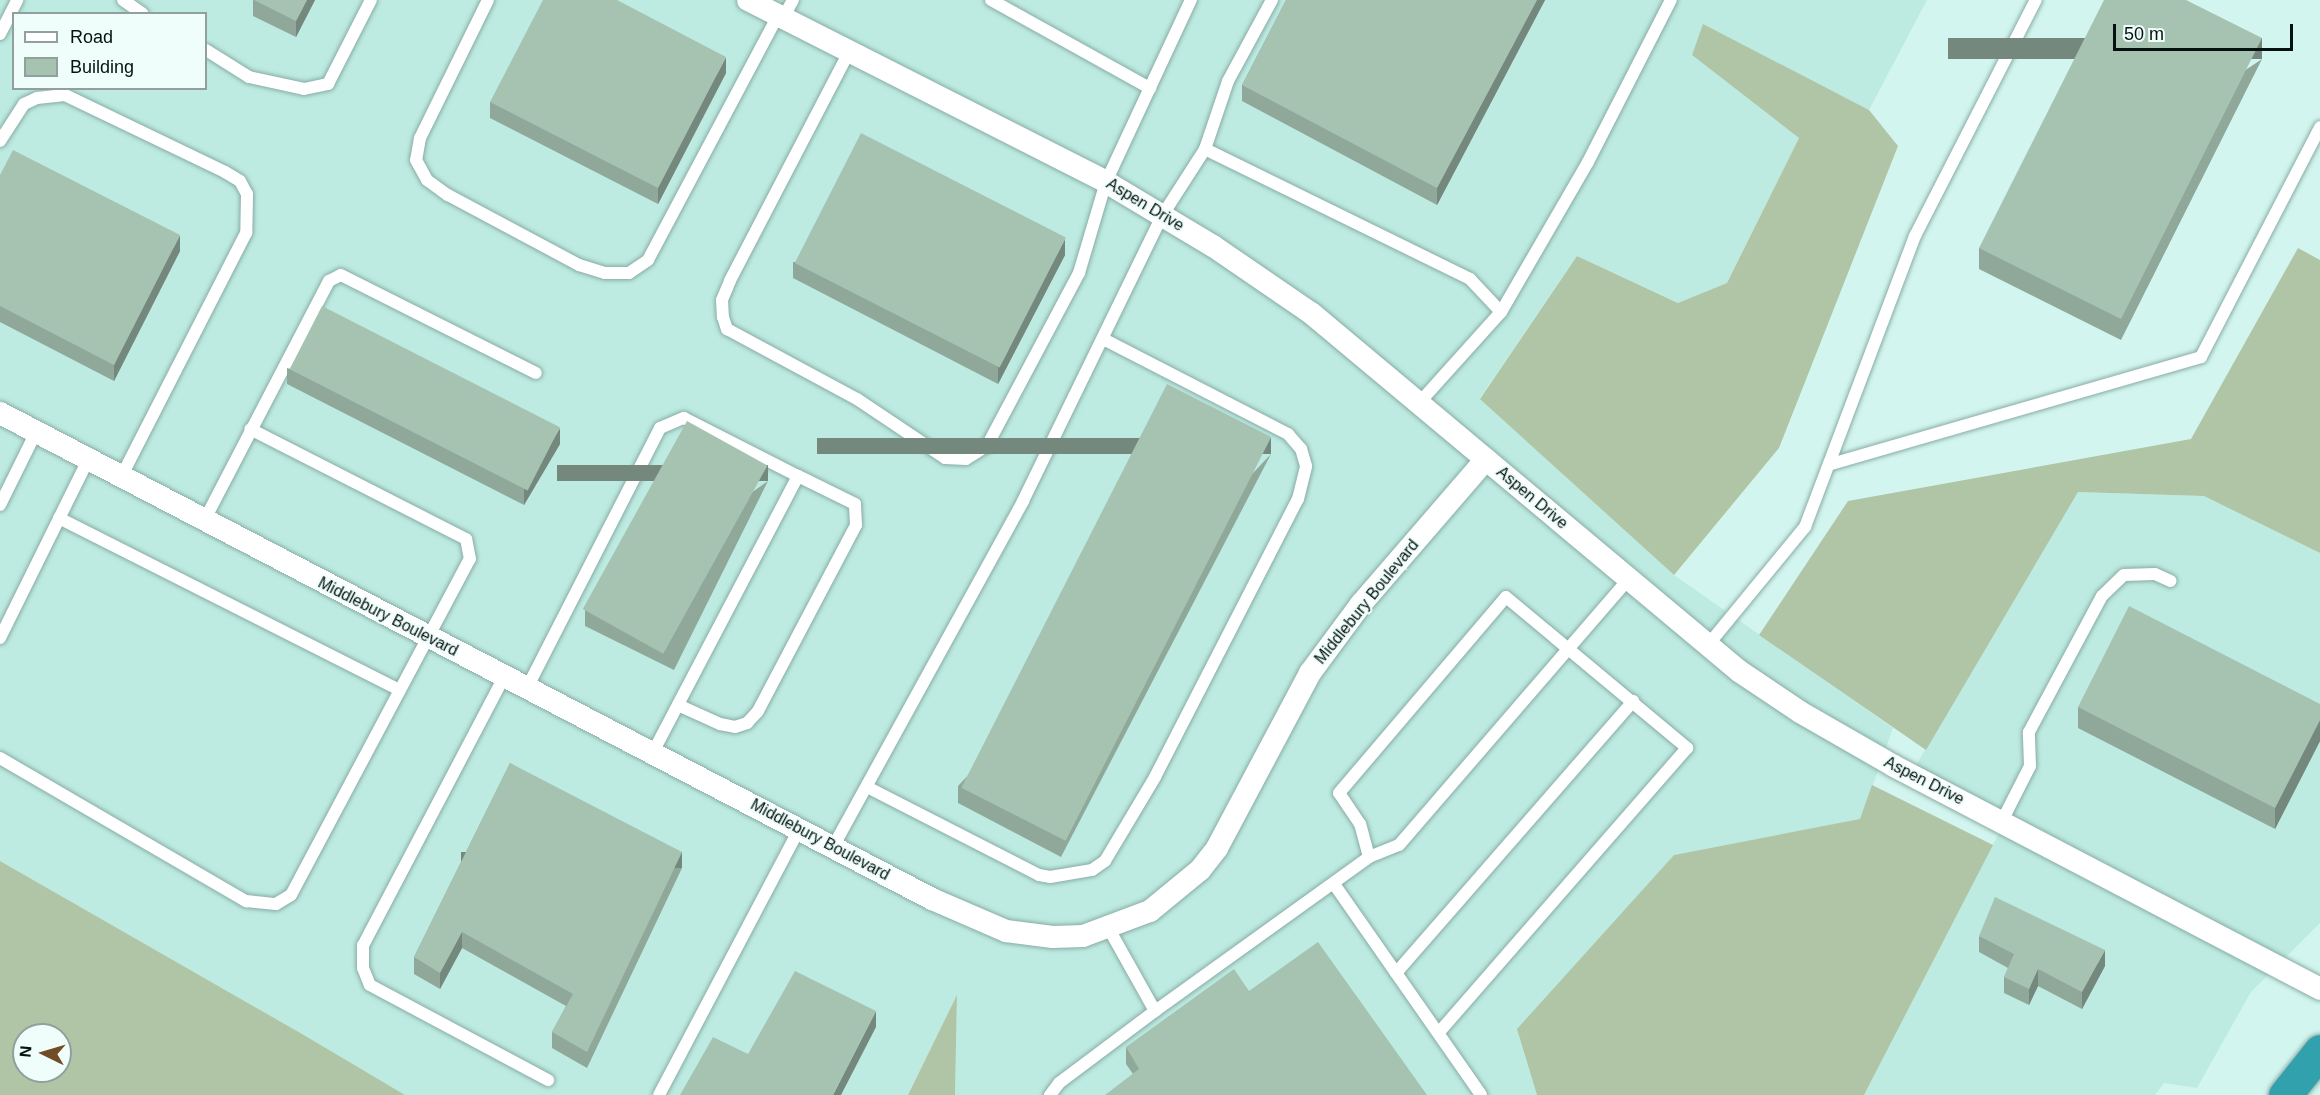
<!DOCTYPE html>
<style>
body{margin:0}
#map{position:relative;width:2320px;height:1095px;overflow:hidden;background:#d2f6ef;font-family:Helvetica,sans-serif}
div>[style]{position:absolute}
[style*='--x']{left:calc(var(--x)*1px);top:calc(var(--y)*1px);width:calc(var(--w)*1px);rotate:calc(var(--a)*1deg)}
.built>*{inset:0;background:#bdebe2}
.forest>*{inset:0;background:#b0c4a6}
.roads{filter:drop-shadow(0 0 2px #89aca5) drop-shadow(0 0 2px #89aca5)}
.lane>*{height:12px;margin:-6px;padding:0 6px;transform-origin:6px;border-radius:6px;background:#fff}
.street>*{height:22px;margin:-11px;padding:0 11px;transform-origin:11px;border-radius:11px;background:#fff}
.highway>*{height:33px;margin:-16.5px;padding:0 16.5px;transform-origin:16.5px;border-radius:16.5px;background:#31a1ad}
.wall>*{inset:0;background:#8fa899}
.shaded-wall>*{inset:0;background:#74887d;transform-origin:0 0}
.building>*{inset:0;background:#a6c3b2;transform-origin:0 0}
span{translate:-50% -50%;white-space:nowrap;text-align:center;line-height:1.15;-webkit-text-stroke:4.5px #f0fefb;paint-order:stroke}
.street-label{font-size:16px;color:#051210}
.legend{position:absolute;left:12px;top:12px;width:195px;height:78px;box-sizing:border-box;background:#f0fefb;border:2px solid #92a09d;margin:0;padding:8px 10px;list-style:none;font-size:18px;color:#051210}
.legend li{display:flex;align-items:center;gap:12px;height:30px}
.legend b{width:30px;border:2px solid #92a09d}
.north{position:absolute;left:12px;top:1023px;width:60px;height:60px;box-sizing:border-box;background:#f0fefb;border:2px solid #92a09d;border-radius:50%;rotate:275deg;font-size:16px;font-weight:700;line-height:24px;text-align:center;color:#051210}
.north::after{content:'';display:block;margin:auto;width:21px;height:27px;background:#714d27;clip-path:polygon(50% 0,100% 100%,50% 72%,0 100%)}
.scale{position:absolute;left:2113px;top:24px;width:180px;height:27px;box-sizing:border-box;border:3px solid #051210;border-top:0;padding-left:8px;font-size:18px;line-height:21px;white-space:nowrap;color:#051210;-webkit-text-stroke:4px #f0fefb;paint-order:stroke}
</style>
<div id="map">
<div class="built">
<div style="clip-path:polygon(evenodd,0 0,1927px 0,1869px 110px,1703px 25px,1692px 55px,1799px 138px,1727px 283px,1679px 303px,1577px 256px,1480px 398px,1674px 575px,1893px 728px,1861px 819px,1674px 855px,1518px 1029px,1537px 1095px,955px 1095px,957px 996px,908px 1095px,405px 1095px,0 861px,0 0,14px 14px,206px 14px,206px 88px,14px 88px,14px 14px)"></div>
<div style="clip-path:polygon(2078px 492px,2204px 496px,2320px 553px,2320px 923px,2251px 992px,2197px 1088px,2164px 1083px,2155px 1095px,1864px 1095px,2001px 829px,1906px 782px)"></div>
</div>
<div class="forest">
<div style="clip-path:polygon(1703px 24px,1869px 110px,1898px 146px,1779px 448px,1674px 575px,1480px 399px,1577px 256px,1678px 303px,1727px 283px,1799px 138px,1692px 55px)"></div>
<div style="clip-path:polygon(2298px 248px,2320px 260px,2320px 553px,2204px 496px,2078px 492px,1926px 750px,1759px 635px,1848px 501px,2191px 439px)"></div>
<div style="clip-path:polygon(1872px 785px,1993px 845px,1864px 1095px,1537px 1095px,1517px 1029px,1674px 855px,1860px 819px)"></div>
<div style="clip-path:polygon(evenodd,0 861px,302px 1034px,405px 1095px,0 1095px,0 861px,24px 1035px,60px 1035px,60px 1071px,24px 1071px,24px 1035px)"></div>
<div style="clip-path:polygon(957px 995px,955px 1095px,908px 1095px)"></div>
</div>
<div class="roads">
<div class="lane">
<div style="--x:123;--y:0;--w:24;--a:35"></div>
<div style="--x:488;--y:0;--w:154;--a:116.2"></div>
<div style="--x:420;--y:138;--w:22;--a:100"></div>
<div style="--x:416;--y:160;--w:23;--a:61"></div>
<div style="--x:427;--y:180;--w:26;--a:36"></div>
<div style="--x:448;--y:195;--w:149;--a:28.1"></div>
<div style="--x:579;--y:265;--w:27;--a:17"></div>
<div style="--x:605;--y:273;--w:24;--a:0"></div>
<div style="--x:629;--y:273;--w:23;--a:-34"></div>
<div style="--x:648;--y:260;--w:276;--a:-62"></div>
<div style="--x:991;--y:0;--w:182;--a:29"></div>
<div style="--x:783;--y:18;--w:21;--a:-61"></div>
<div style="--x:0;--y:34;--w:38;--a:-63"></div>
<div style="--x:206;--y:50;--w:51;--a:32.1"></div>
<div style="--x:249;--y:77;--w:56;--a:12.3"></div>
<div style="--x:304;--y:89;--w:25;--a:-12"></div>
<div style="--x:328;--y:84;--w:94;--a:-62.9"></div>
<div style="--x:849;--y:52;--w:258;--a:117.5"></div>
<div style="--x:730;--y:281;--w:21;--a:113"></div>
<div style="--x:722;--y:300;--w:17;--a:87"></div>
<div style="--x:723;--y:317;--w:13;--a:72"></div>
<div style="--x:727;--y:329;--w:148;--a:28.3"></div>
<div style="--x:857;--y:399;--w:106;--a:33.8"></div>
<div style="--x:945;--y:458;--w:21;--a:3"></div>
<div style="--x:966;--y:459;--w:25;--a:-32"></div>
<div style="--x:987;--y:446;--w:196;--a:-62"></div>
<div style="--x:1079;--y:273;--w:95;--a:-73.5"></div>
<div style="--x:1106;--y:182;--w:201;--a:-65"></div>
<div style="--x:0;--y:141;--w:44;--a:-57"></div>
<div style="--x:24;--y:104;--w:14;--a:-25"></div>
<div style="--x:37;--y:98;--w:28;--a:-6"></div>
<div style="--x:65;--y:95;--w:178;--a:25.7"></div>
<div style="--x:225;--y:172;--w:17;--a:31"></div>
<div style="--x:240;--y:181;--w:15;--a:62"></div>
<div style="--x:247;--y:194;--w:39;--a:91"></div>
<div style="--x:246;--y:233;--w:274;--a:117.1"></div>
<div style="--x:1205;--y:149;--w:72;--a:-71.3"></div>
<div style="--x:1228;--y:81;--w:92;--a:-61.5"></div>
<div style="--x:1419;--y:403;--w:122;--a:-48"></div>
<div style="--x:1501;--y:312;--w:173;--a:-59.9"></div>
<div style="--x:1588;--y:162;--w:182;--a:-62.9"></div>
<div style="--x:1831;--y:464;--w:385;--a:-16.1"></div>
<div style="--x:2201;--y:357;--w:259;--a:-62.6"></div>
<div style="--x:0;--y:505;--w:81;--a:-63.7"></div>
<div style="--x:59;--y:518;--w:381;--a:26.8"></div>
<div style="--x:204;--y:521;--w:271;--a:-62.5"></div>
<div style="--x:329;--y:281;--w:13;--a:-27"></div>
<div style="--x:341;--y:275;--w:218;--a:26.7"></div>
<div style="--x:0;--y:638;--w:199;--a:-63.7"></div>
<div style="--x:1708;--y:645;--w:153;--a:-50.6"></div>
<div style="--x:1805;--y:527;--w:311;--a:-69.3"></div>
<div style="--x:1915;--y:236;--w:265;--a:-62.9"></div>
<div style="--x:504;--y:677;--w:303;--a:117.7"></div>
<div style="--x:363;--y:945;--w:23;--a:90"></div>
<div style="--x:363;--y:968;--w:18;--a:68"></div>
<div style="--x:370;--y:985;--w:202;--a:28.1"></div>
<div style="--x:527;--y:688;--w:292;--a:-62.9"></div>
<div style="--x:660;--y:428;--w:26;--a:-23"></div>
<div style="--x:684;--y:418;--w:128;--a:27"></div>
<div style="--x:798;--y:476;--w:312;--a:117.7"></div>
<div style="--x:678;--y:705;--w:46;--a:24.3"></div>
<div style="--x:720;--y:724;--w:15;--a:11"></div>
<div style="--x:735;--y:727;--w:13;--a:-18"></div>
<div style="--x:747;--y:723;--w:16;--a:-47"></div>
<div style="--x:758;--y:711;--w:210;--a:-62.2"></div>
<div style="--x:856;--y:525;--w:21;--a:-93"></div>
<div style="--x:855;--y:504;--w:64;--a:-153.8"></div>
<div style="--x:0;--y:758;--w:285;--a:30.2"></div>
<div style="--x:246;--y:901;--w:30;--a:6"></div>
<div style="--x:276;--y:904;--w:17;--a:-31"></div>
<div style="--x:291;--y:895;--w:381;--a:-62"></div>
<div style="--x:470;--y:559;--w:20;--a:-101"></div>
<div style="--x:466;--y:539;--w:242;--a:-153"></div>
<div style="--x:869;--y:788;--w:191;--a:27.1"></div>
<div style="--x:1039;--y:875;--w:11;--a:10"></div>
<div style="--x:1050;--y:877;--w:43;--a:-9.5"></div>
<div style="--x:1092;--y:870;--w:16;--a:-35"></div>
<div style="--x:1105;--y:861;--w:98;--a:-59.2"></div>
<div style="--x:1155;--y:777;--w:313;--a:-62.8"></div>
<div style="--x:1298;--y:499;--w:34;--a:-76"></div>
<div style="--x:1306;--y:466;--w:18;--a:-106"></div>
<div style="--x:1301;--y:449;--w:20;--a:-131"></div>
<div style="--x:1288;--y:434;--w:208;--a:-152.8"></div>
<div style="--x:2002;--y:821;--w:62;--a:-63"></div>
<div style="--x:2030;--y:766;--w:34;--a:-92"></div>
<div style="--x:2029;--y:732;--w:154;--a:-61.8"></div>
<div style="--x:2102;--y:596;--w:30;--a:-44"></div>
<div style="--x:2124;--y:575;--w:31;--a:-2"></div>
<div style="--x:2155;--y:574;--w:17;--a:24"></div>
<div style="--x:833;--y:847;--w:395;--a:-61.2"></div>
<div style="--x:1023;--y:501;--w:317;--a:-64"></div>
<div style="--x:1162;--y:216;--w:80;--a:-57.3"></div>
<div style="--x:1205;--y:149;--w:295;--a:26.1"></div>
<div style="--x:1470;--y:279;--w:45;--a:46.8"></div>
<div style="--x:1369;--y:857;--w:32;--a:-22"></div>
<div style="--x:1399;--y:845;--w:352;--a:-49.2"></div>
<div style="--x:1334;--y:884;--w:257;--a:55.1"></div>
<div style="--x:1109;--y:929;--w:94;--a:60.7"></div>
<div style="--x:1396;--y:973;--w:361;--a:-48.9"></div>
<div style="--x:659;--y:1095;--w:301;--a:-62.2"></div>
<div style="--x:1050;--y:1095;--w:15;--a:-53"></div>
<div style="--x:1059;--y:1083;--w:120;--a:-36.9"></div>
<div style="--x:1155;--y:1011;--w:264;--a:-35.7"></div>
<div style="--x:1369;--y:857;--w:34;--a:-105"></div>
<div style="--x:1360;--y:824;--w:37;--a:-124"></div>
<div style="--x:1339;--y:793;--w:257;--a:-49.6"></div>
<div style="--x:1506;--y:597;--w:236;--a:39.8"></div>
<div style="--x:1687;--y:748;--w:378;--a:131.1"></div>
</div>
<div class="street">
<div style="--x:748;--y:0;--w:402;--a:26.9"></div>
<div style="--x:1106;--y:182;--w:125;--a:30.9"></div>
<div style="--x:1213;--y:246;--w:119;--a:34.4"></div>
<div style="--x:1311;--y:313;--w:558;--a:39.91"></div>
<div style="--x:1739;--y:671;--w:73;--a:33.9"></div>
<div style="--x:1800;--y:712;--w:108;--a:29.9"></div>
<div style="--x:1894;--y:766;--w:481;--a:27.6"></div>
<div style="--x:0;--y:413;--w:1051;--a:27.54"></div>
<div style="--x:932;--y:899;--w:81;--a:23.4"></div>
<div style="--x:1006;--y:931;--w:47;--a:7.3"></div>
<div style="--x:1053;--y:937;--w:30;--a:-2"></div>
<div style="--x:1083;--y:936;--w:72;--a:-20.5"></div>
<div style="--x:1150;--y:911;--w:65;--a:-39.4"></div>
<div style="--x:1200;--y:870;--w:28;--a:-52"></div>
<div style="--x:1217;--y:848;--w:198;--a:-62"></div>
<div style="--x:1310;--y:673;--w:86;--a:-53.5"></div>
<div style="--x:1361;--y:604;--w:191;--a:-49.2"></div>
</div>
<div class="highway">
<div style="--x:2285;--y:1095;--w:56;--a:-51.5"></div>
</div>
</div>
<div class="wall">
<div style="clip-path:polygon(253px 0,315px 0,296px 37px,253px 16px)"></div>
<div style="clip-path:polygon(1286px 0,1545px 0,1437px 205px,1242px 101px,1242px 85px)"></div>
<div style="clip-path:polygon(2262px 59px,2121px 340px,1979px 269px,1979px 248px)"></div>
<div style="clip-path:polygon(726px 73px,658px 204px,490px 118px,490px 102px)"></div>
<div style="clip-path:polygon(0 175px,180px 251px,114px 381px,0 322px)"></div>
<div style="clip-path:polygon(1065px 255px,998px 384px,793px 278px,793px 262px)"></div>
<div style="clip-path:polygon(287px 368px,560px 444px,524px 505px,287px 384px)"></div>
<div style="clip-path:polygon(1271px 454px,1061px 857px,958px 803px,958px 786px)"></div>
<div style="clip-path:polygon(768px 481px,674px 670px,585px 626px,585px 610px)"></div>
<div style="clip-path:polygon(2320px 704px,2320px 741px,2275px 829px,2078px 728px,2078px 707px)"></div>
<div style="clip-path:polygon(510px 763px,682px 868px,587px 1068px,552px 1048px,552px 1032px,566px 1006px,462px 948px,440px 989px,414px 974px,414px 957px)"></div>
<div style="clip-path:polygon(1979px 936px,2105px 966px,2082px 1009px,2038px 986px,2029px 1005px,2004px 993px,2004px 977px,2008px 968px,1979px 952px)"></div>
<div style="clip-path:polygon(1249px 991px,1133px 1074px,1126px 1064px,1126px 1047px)"></div>
</div>
<div class="shaded-wall">
<div style="clip-path:polygon(307px 0,315px 0,296px 37px,296px 21px)"></div>
<div style="clip-path:polygon(1537px 0,1545px 0,1437px 205px,1437px 188px)"></div>
<div style="left:2262px;top:38px;width:21px;height:314px;rotate:90deg"></div>
<div style="clip-path:polygon(726px 57px,726px 73px,658px 204px,658px 188px)"></div>
<div style="clip-path:polygon(180px 235px,180px 251px,114px 381px,114px 365px)"></div>
<div style="clip-path:polygon(1065px 239px,1065px 255px,998px 384px,998px 368px)"></div>
<div style="clip-path:polygon(560px 428px,560px 444px,524px 505px,524px 489px)"></div>
<div style="left:1271px;top:438px;width:16px;height:454px;rotate:90deg"></div>
<div style="left:768px;top:465px;width:16px;height:211px;rotate:90deg"></div>
<div style="clip-path:polygon(2320px 720px,2320px 741px,2275px 829px,2275px 808px)"></div>
<div style="left:682px;top:852px;width:16px;height:221px;rotate:90deg"></div>
<div style="clip-path:polygon(462px 932px,462px 948px,440px 989px,440px 973px)"></div>
<div style="clip-path:polygon(2105px 950px,2105px 966px,2082px 1009px,2082px 992px)"></div>
<div style="clip-path:polygon(2038px 969px,2038px 986px,2029px 1005px,2029px 989px)"></div>
<div style="clip-path:polygon(876px 1011px,876px 1027px,841px 1095px,833px 1095px)"></div>
</div>
<div class="building">
<div style="clip-path:polygon(254px 0,307px 0,296px 21px)"></div>
<div style="clip-path:polygon(543px 0,617px 0,726px 57px,658px 188px,490px 102px)"></div>
<div style="clip-path:polygon(1286px 0,1537px 0,1437px 188px,1242px 85px)"></div>
<div style="clip-path:polygon(2104px 0,2186px 0,2262px 38px,2121px 319px,1979px 248px)"></div>
<div style="left:861px;top:133px;width:230px;height:146px;rotate:27deg"></div>
<div style="clip-path:polygon(13px 150px,180px 235px,114px 365px,0 306px,0 175px)"></div>
<div style="left:322px;top:306px;width:267px;height:71px;rotate:27deg"></div>
<div style="left:1167px;top:384px;width:117px;height:453px;rotate:27deg"></div>
<div style="left:687px;top:421px;width:92px;height:215px;rotate:29deg"></div>
<div style="clip-path:polygon(2129px 606px,2320px 704px,2320px 720px,2275px 808px,2078px 707px)"></div>
<div style="clip-path:polygon(510px 763px,682px 852px,587px 1052px,552px 1032px,573px 994px,462px 932px,440px 973px,414px 957px)"></div>
<div style="clip-path:polygon(1995px 897px,2105px 950px,2082px 992px,2038px 969px,2029px 989px,2004px 977px,2014px 954px,1979px 936px)"></div>
<div style="clip-path:polygon(1318px 942px,1427px 1095px,1105px 1095px,1139px 1069px,1126px 1047px,1234px 969px,1249px 991px)"></div>
<div style="clip-path:polygon(795px 971px,876px 1011px,833px 1095px,680px 1095px,713px 1037px,748px 1054px)"></div>
</div>
<div class="street-label">
<span style="left:1145px;top:205px;rotate:31deg">Aspen Drive</span>
<span style="left:1532px;top:498px;rotate:40deg">Aspen Drive</span>
<span style="left:1367px;top:602px;rotate:-51deg">Middlebury Boulevard</span>
<span style="left:388px;top:617px;rotate:27deg">Middlebury Boulevard</span>
<span style="left:1924px;top:781px;rotate:27deg">Aspen Drive</span>
<span style="left:820px;top:840px;rotate:28deg">Middlebury Boulevard</span>
</div>
<ul class="legend">
<li><b style="height:8px;background:#fff"></b>Road</li>
<li><b style="height:16px;background:#a6c3b2"></b>Building</li>
</ul>
<div class="north">N</div>
<div class="scale">50 m</div>
</div>
